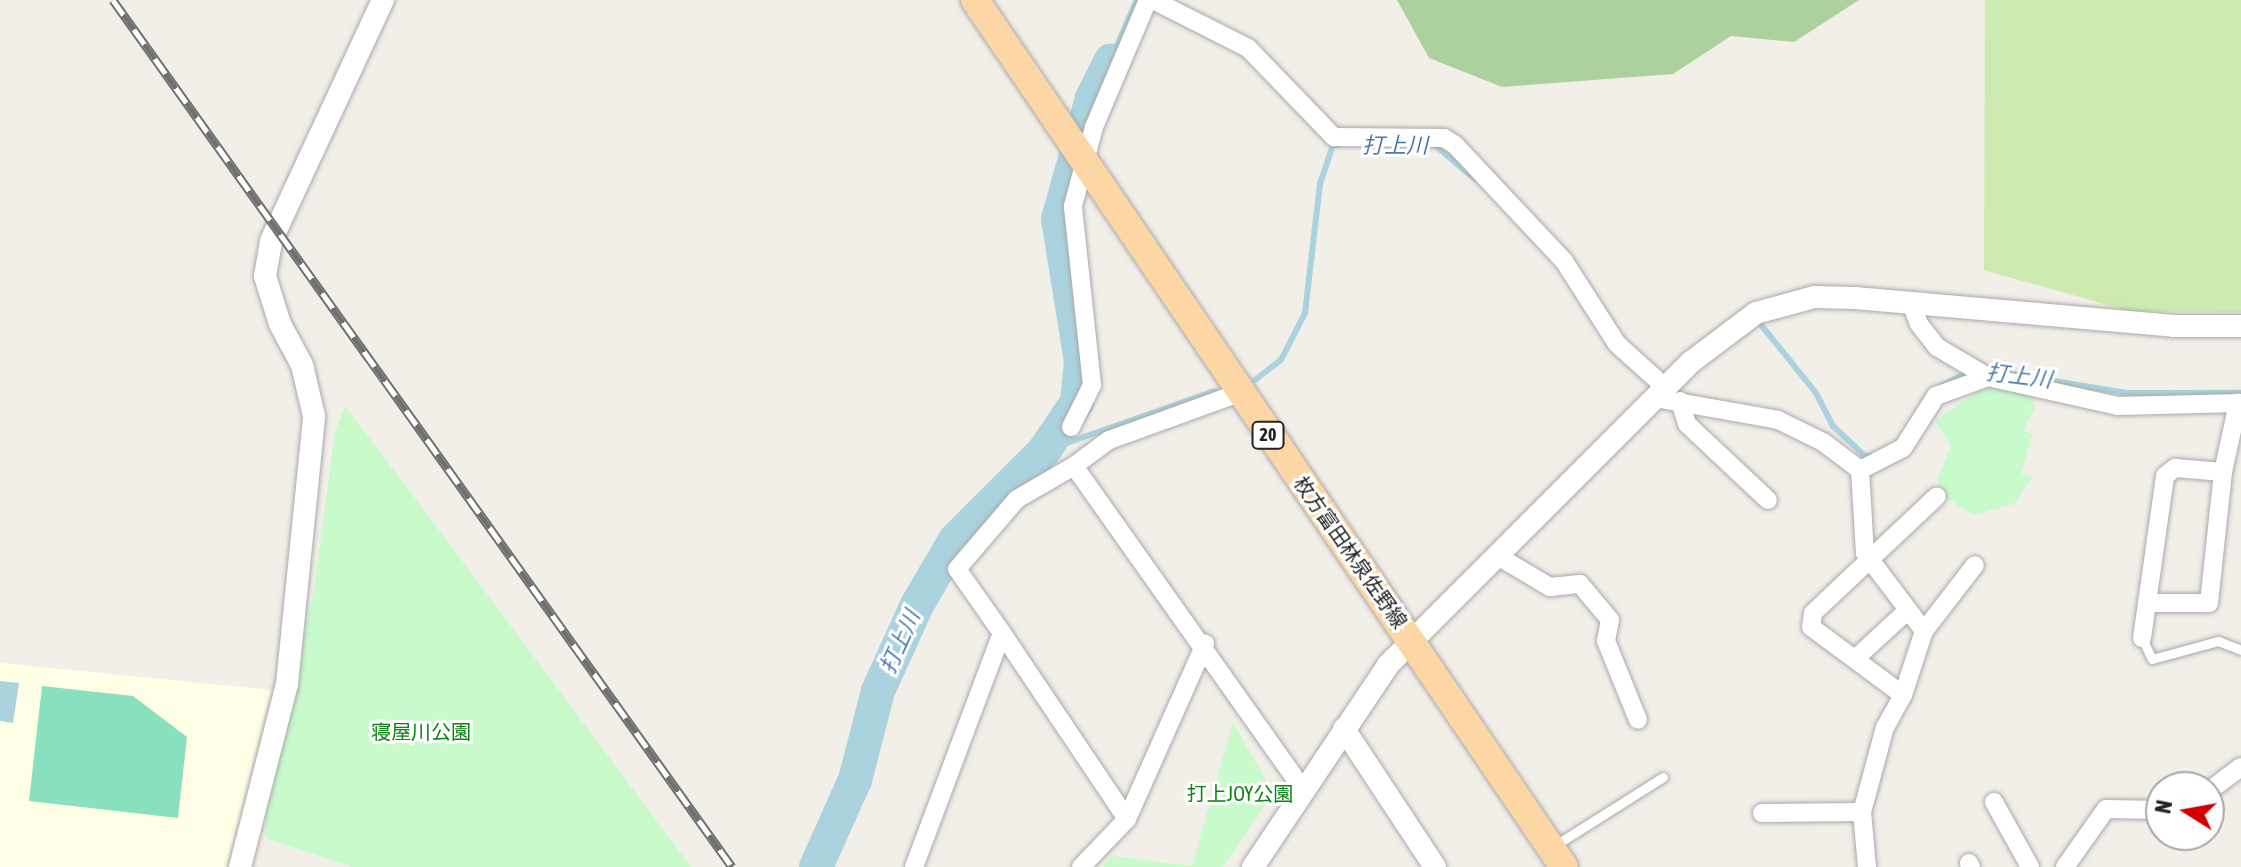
<!DOCTYPE html>
<meta charset="utf-8">
<style>
body{margin:0}
#map{position:relative;width:2241px;height:867px;overflow:hidden;background:#f2efe9;font-family:"Asap Condensed","Noto Sans JP",sans-serif}
div>[style]{position:absolute}
[style*='--x']{left:calc(var(--x)*1px);top:calc(var(--y)*1px);width:calc(var(--w)*1px);rotate:calc(var(--a)*1deg)}
.education>*{inset:0;background:#ffffe5}
.grass>*{inset:0;background:#cdebb0}
.forest>*{inset:0;background:#add19e}
.park>*{inset:0;background:#c8facc}
.pitch>*{inset:0;background:#88e0be}
.water>*{inset:0;background:#aad3df}
.stream>*{height:6px;margin:-3px;padding:0 3px;transform-origin:3px;border-radius:3px;background:#aad3df}
.river>*{height:34px;margin:-17px;padding:0 17px;transform-origin:17px;border-radius:17px;background:#aad3df}
.roads{filter:drop-shadow(0 0 2px #a9a9a9) drop-shadow(0 0 2px #a9a9a9)}
.service>*{height:9px;margin:-4.5px;padding:0 4.5px;transform-origin:4.5px;border-radius:4.5px;background:#fff}
.minor>*{height:18px;margin:-9px;padding:0 9px;transform-origin:9px;border-radius:9px;background:#fff}
.tertiary>*{height:22px;margin:-11px;padding:0 11px;transform-origin:11px;border-radius:11px;background:#fff}
.primary>*{height:28px;margin:-14px;padding:0 14px;transform-origin:14px;border-radius:14px;background:#fcd6a4}
.rail>*{height:9px;margin-top:-4.5px;transform-origin:0;background:repeating-linear-gradient(90deg,#fff 0 18px,#707070 0 36px);box-sizing:border-box;border-block:2px solid #707070}
span{translate:-50% -50%;white-space:nowrap;text-align:center;line-height:1.15;-webkit-text-stroke:6px #fff;paint-order:stroke}
.shield-label span{padding:2px 6px;background:#fff;border:2px solid;border-radius:6px;-webkit-text-stroke-width:0}
.shield-label{font-size:18px;color:#222;font-weight:700}
.street-label{font-size:20px;color:#222}
.park-label{font-size:20px;color:#0c8416}
.water-label{font-size:22px;color:#4a7aab;font-style:italic}
.north{position:absolute;left:2145px;top:771px;width:80px;height:80px;box-sizing:border-box;background:#fff;border:2px solid #a7a7a7;border-radius:50%;rotate:281deg;font-size:22px;font-weight:700;line-height:32px;text-align:center;color:#222}
.north::after{content:'';display:block;margin:auto;width:28px;height:36px;background:#d40000;clip-path:polygon(50% 0,100% 100%,50% 72%,0 100%)}
</style>
<div id="map">
<div class="education">
<div style="clip-path:polygon(0 663px,271px 690px,226px 867px,0 867px)"></div>
</div>
<div class="grass">
<div style="clip-path:polygon(1985px 0,2241px 0,2241px 312px,2129px 311px,1984px 270px)"></div>
</div>
<div class="forest">
<div style="clip-path:polygon(1397px 0,1859px 0,1794px 42px,1731px 36px,1673px 74px,1502px 87px,1429px 58px)"></div>
</div>
<div class="park">
<div style="clip-path:polygon(1982px 388px,2031px 394px,2035px 407px,2023px 431px,2033px 434px,2021px 473px,2032px 477px,2014px 504px,1973px 515px,1947px 498px,1937px 481px,1951px 446px,1935px 421px)"></div>
<div style="clip-path:polygon(345px 406px,424px 510px,691px 867px,352px 867px,265px 838px,267px 790px,313px 596px,335px 432px)"></div>
<div style="clip-path:polygon(1233px 722px,1273px 793px,1223px 867px,1103px 867px,1112px 856px,1192px 866px)"></div>
</div>
<div class="pitch">
<div style="clip-path:polygon(42px 686px,133px 696px,187px 737px,178px 818px,29px 801px)"></div>
</div>
<div class="water">
<div style="clip-path:polygon(0 681px,19px 683px,13px 723px,0 721px)"></div>
</div>
<div class="stream">
<div style="--x:1111;--y:60;--w:65;--a:-66.6"></div>
<div style="--x:1436;--y:146;--w:51;--a:40.2"></div>
<div style="--x:1758;--y:321;--w:92;--a:51.1"></div>
<div style="--x:1816;--y:393;--w:37;--a:63"></div>
<div style="--x:1833;--y:426;--w:44;--a:43.2"></div>
<div style="--x:1865;--y:456;--w:10;--a:0"></div>
<div style="--x:1987;--y:370;--w:143;--a:9.3"></div>
<div style="--x:2128;--y:393;--w:113;--a:0"></div>
<div style="--x:1255;--y:380;--w:33;--a:-38"></div>
<div style="--x:1281;--y:360;--w:53;--a:-62.9"></div>
<div style="--x:1305;--y:313;--w:130;--a:-83.4"></div>
<div style="--x:1320;--y:184;--w:41;--a:-71.6"></div>
<div style="--x:1333;--y:145;--w:7;--a:0"></div>
<div style="--x:1940;--y:387;--w:32;--a:-28"></div>
<div style="--x:1044;--y:451;--w:181;--a:-19.3"></div>
</div>
<div class="river">
<div style="--x:816;--y:867;--w:95;--a:-65.9"></div>
<div style="--x:855;--y:780;--w:92;--a:-75.5"></div>
<div style="--x:878;--y:691;--w:94;--a:-65.6"></div>
<div style="--x:917;--y:605;--w:75;--a:-59.7"></div>
<div style="--x:955;--y:540;--w:126;--a:-45"></div>
<div style="--x:1044;--y:451;--w:59;--a:-56"></div>
<div style="--x:1077;--y:402;--w:40;--a:-84.3"></div>
<div style="--x:1081;--y:362;--w:145;--a:-99.1"></div>
<div style="--x:1058;--y:219;--w:126;--a:-74.3"></div>
<div style="--x:1092;--y:98;--w:42;--a:-63.4"></div>
</div>
<div class="roads">
<div class="service">
<div style="--x:2142;--y:638;--w:23;--a:65"></div>
<div style="--x:2152;--y:659;--w:68;--a:-15.3"></div>
<div style="--x:2218;--y:641;--w:25;--a:21"></div>
<div style="--x:1554;--y:846;--w:129;--a:-32.3"></div>
</div>
<div class="minor">
<div style="--x:1153;--y:0;--w:106;--a:26.8"></div>
<div style="--x:1248;--y:48;--w:124;--a:46"></div>
<div style="--x:1334;--y:137;--w:110;--a:0.5"></div>
<div style="--x:1444;--y:138;--w:13;--a:32"></div>
<div style="--x:1455;--y:145;--w:159;--a:46.8"></div>
<div style="--x:1564;--y:261;--w:98;--a:57.4"></div>
<div style="--x:1617;--y:344;--w:66;--a:41.9"></div>
<div style="--x:1911;--y:303;--w:22;--a:69"></div>
<div style="--x:1919;--y:324;--w:29;--a:52"></div>
<div style="--x:1937;--y:347;--w:59;--a:30.5"></div>
<div style="--x:1239;--y:393;--w:138;--a:160.1"></div>
<div style="--x:1109;--y:440;--w:44;--a:143.4"></div>
<div style="--x:1074;--y:466;--w:400;--a:54.7"></div>
<div style="--x:1655;--y:398;--w:125;--a:10.1"></div>
<div style="--x:1778;--y:420;--w:50;--a:26.1"></div>
<div style="--x:1823;--y:442;--w:46;--a:37.1"></div>
<div style="--x:1860;--y:470;--w:83;--a:86.6"></div>
<div style="--x:1865;--y:553;--w:98;--a:52.9"></div>
<div style="--x:1924;--y:631;--w:67;--a:108.2"></div>
<div style="--x:1903;--y:695;--w:37;--a:119"></div>
<div style="--x:1885;--y:727;--w:88;--a:105.1"></div>
<div style="--x:1862;--y:812;--w:55;--a:84.8"></div>
<div style="--x:1680;--y:401;--w:24;--a:73"></div>
<div style="--x:1687;--y:424;--w:111;--a:43.2"></div>
<div style="--x:1071;--y:427;--w:47;--a:-63.4"></div>
<div style="--x:1092;--y:385;--w:180;--a:-96.1"></div>
<div style="--x:1073;--y:206;--w:82;--a:-75.1"></div>
<div style="--x:1094;--y:127;--w:138;--a:-67"></div>
<div style="--x:1860;--y:470;--w:48;--a:-27.1"></div>
<div style="--x:1903;--y:448;--w:62;--a:-57.6"></div>
<div style="--x:1936;--y:396;--w:55;--a:-20.1"></div>
<div style="--x:1988;--y:377;--w:133;--a:12.6"></div>
<div style="--x:2118;--y:406;--w:123;--a:-1.4"></div>
<div style="--x:1496;--y:555;--w:63;--a:30.7"></div>
<div style="--x:1550;--y:587;--w:30;--a:-6"></div>
<div style="--x:1580;--y:584;--w:47;--a:50.2"></div>
<div style="--x:1610;--y:620;--w:21;--a:101"></div>
<div style="--x:1606;--y:641;--w:85;--a:67.9"></div>
<div style="--x:2147;--y:603;--w:62;--a:0"></div>
<div style="--x:2209;--y:603;--w:132;--a:-83.9"></div>
<div style="--x:2223;--y:472;--w:71;--a:-77.7"></div>
<div style="--x:1924;--y:631;--w:83;--a:-52.3"></div>
<div style="--x:1002;--y:633;--w:224;--a:56.1"></div>
<div style="--x:1127;--y:819;--w:192;--a:-66"></div>
<div style="--x:2142;--y:638;--w:164;--a:-81.9"></div>
<div style="--x:2165;--y:476;--w:13;--a:-39"></div>
<div style="--x:2175;--y:468;--w:48;--a:4.8"></div>
<div style="--x:1855;--y:659;--w:72;--a:-42.8"></div>
<div style="--x:1903;--y:695;--w:114;--a:-143.5"></div>
<div style="--x:1811;--y:627;--w:14;--a:-82"></div>
<div style="--x:1813;--y:613;--w:170;--a:-43.3"></div>
<div style="--x:2209;--y:791;--w:40;--a:-37"></div>
<div style="--x:1994;--y:802;--w:74;--a:61"></div>
<div style="--x:1762;--y:813;--w:100;--a:-0.6"></div>
<div style="--x:1969;--y:863;--w:4;--a:63"></div>
<div style="--x:914;--y:867;--w:250;--a:-69.4"></div>
<div style="--x:1002;--y:633;--w:78;--a:-125.1"></div>
<div style="--x:957;--y:569;--w:92;--a:-49.4"></div>
<div style="--x:1017;--y:499;--w:66;--a:-30.1"></div>
<div style="--x:1081;--y:867;--w:66;--a:-46.2"></div>
<div style="--x:2065;--y:867;--w:71;--a:-54.7"></div>
<div style="--x:2106;--y:809;--w:55;--a:1"></div>
</div>
<div class="tertiary">
<div style="--x:1344;--y:729;--w:165;--a:56.6"></div>
<div style="--x:240;--y:867;--w:189;--a:-75.6"></div>
<div style="--x:287;--y:684;--w:269;--a:-84.2"></div>
<div style="--x:314;--y:416;--w:52;--a:-103.2"></div>
<div style="--x:302;--y:365;--w:47;--a:-118.2"></div>
<div style="--x:280;--y:324;--w:50;--a:-107.4"></div>
<div style="--x:265;--y:276;--w:36;--a:-80"></div>
<div style="--x:271;--y:241;--w:266;--a:-65.1"></div>
<div style="--x:1253;--y:867;--w:243;--a:-56.2"></div>
<div style="--x:1388;--y:665;--w:429;--a:-45"></div>
<div style="--x:1691;--y:362;--w:81;--a:-37"></div>
<div style="--x:1756;--y:313;--w:60;--a:-15.4"></div>
<div style="--x:1814;--y:297;--w:41;--a:1.4"></div>
<div style="--x:1855;--y:298;--w:320;--a:5"></div>
<div style="--x:2174;--y:326;--w:67;--a:0"></div>
</div>
<div class="primary">
<div style="--x:975;--y:0;--w:1048;--a:55.81"></div>
</div>
</div>
<div class="rail">
<div style="--x:113;--y:0;--w:1065;--a:54.47"></div>
</div>
<div class="shield-label">
<span style="left:1268px;top:435px">20</span>
</div>
<div class="street-label">
<span style="left:1351px;top:552px;rotate:55deg">枚方富田林泉佐野線</span>
</div>
<div class="park-label">
<span style="left:421px;top:731px">寝屋川公園</span>
<span style="left:1240px;top:793px">打上JOY公園</span>
</div>
<div class="water-label">
<span style="left:1395px;top:146px">打上川</span>
<span style="left:2019px;top:376px;rotate:7deg">打上川</span>
<span style="left:900px;top:642px;rotate:-66deg">打上川</span>
</div>
<div class="north">N</div>
</div>
